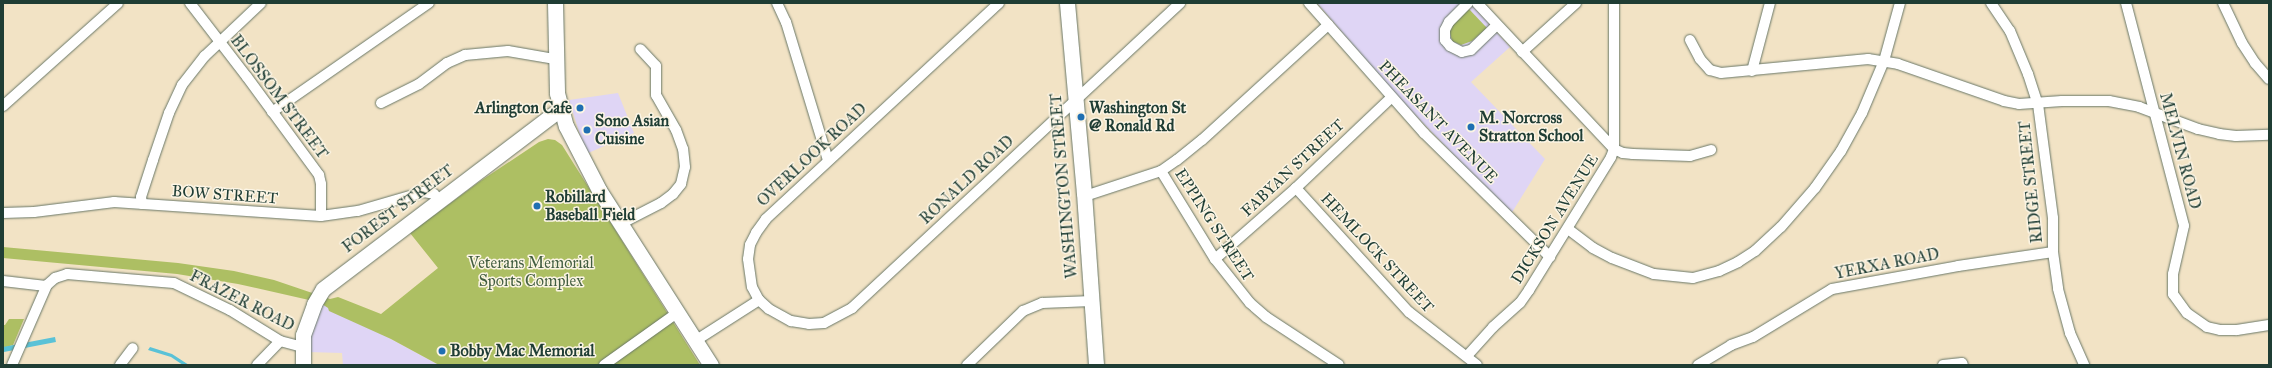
<!DOCTYPE html>
<style>
body{margin:0}
#map{position:relative;width:2272px;height:368px;overflow:hidden;background:#f2e3c5;font-family:"IM FELL Great Primer",serif}
div>[style]{position:absolute}
[style*='--x']{left:calc(var(--x)*1px);top:calc(var(--y)*1px);width:calc(var(--w)*1px);rotate:calc(var(--a)*1deg)}
.built>*{inset:0;background:#dfd5f5}
.green>*{inset:0;background:#adbf63}
.water>*{inset:0;background:#5ac2d7;transform-origin:0 0}
.roads{filter:drop-shadow(0 0 1px #697767) drop-shadow(0 0 1px #697767)}
.street>*{height:10px;margin:-5px;padding:0 5px;transform-origin:5px;border-radius:5px;background:#fff}
.secondary>*{height:15px;margin:-7.5px;padding:0 7.5px;transform-origin:7.5px;border-radius:7.5px;background:#fff}
.dots>*{width:11px;height:11px;translate:-50% -50%;box-sizing:border-box;border:2px solid #fcf5e5;border-radius:50%}
span{translate:-50% -50%;white-space:nowrap;text-align:center;line-height:1.15;-webkit-text-stroke:3px #fcf5e5;paint-order:stroke}
.street-label{font-size:16px;color:#1f3d34}
.poi-label{font-size:16px;color:#1f3d34;font-weight:700}
.right{translate:-100% -50%;text-align:right}
.left{translate:0 -50%;text-align:left}
.park-label{font-size:16px;color:#425e40}
.frame{position:absolute;inset:0;border:4px solid #1f3d34;pointer-events:none}
</style>
<div id="map">
<div class="built">
<div style="clip-path:polygon(1317px 3px,1470px 3px,1510px 47px,1471px 82px,1545px 159px,1511px 214px,1396px 95px)"></div>
<div style="clip-path:polygon(618px 93px,634px 133px,586px 154px,569px 100px)"></div>
<div style="clip-path:polygon(322px 304px,391px 339px,439px 365px,343px 365px,342px 353px,307px 352px,309px 336px)"></div>
</div>
<div class="green">
<div style="clip-path:polygon(1468px 8px,1487px 28px,1472px 41px,1461px 45px,1452px 41px,1449px 29px)"></div>
<div style="clip-path:polygon(548px 139px,555px 140px,562px 145px,700px 365px,439px 365px,391px 339px,329px 311px,328px 308px,322px 304px,309px 300px,238px 284px,177px 274px,3px 258px,3px 247px,178px 263px,234px 271px,274px 280px,330px 299px,338px 297px,381px 314px,438px 268px,410px 233px,479px 182px,539px 142px)"></div>
<div style="clip-path:polygon(9px 319px,24px 319px,13px 345px,3px 348px,3px 325px,5px 325px)"></div>
</div>
<div class="water">
<div style="left:55px;top:337px;width:5px;height:53px;rotate:79deg"></div>
<div style="clip-path:polygon(150px 347px,172px 354px,189px 365px,183px 365px,171px 357px,148px 350px)"></div>
</div>
<div class="roads">
<div class="street">
<div style="--x:190;--y:3;--w:93;--a:52.4"></div>
<div style="--x:247;--y:77;--w:122;--a:53.7"></div>
<div style="--x:319;--y:175;--w:9;--a:77"></div>
<div style="--x:321;--y:184;--w:32;--a:90"></div>
<div style="--x:777;--y:3;--w:21;--a:65"></div>
<div style="--x:786;--y:22;--w:144;--a:73.1"></div>
<div style="--x:999;--y:3;--w:318;--a:137.2"></div>
<div style="--x:766;--y:219;--w:17;--a:126"></div>
<div style="--x:756;--y:233;--w:13;--a:117"></div>
<div style="--x:750;--y:245;--w:14;--a:98"></div>
<div style="--x:748;--y:259;--w:28;--a:82"></div>
<div style="--x:752;--y:287;--w:15;--a:62"></div>
<div style="--x:759;--y:300;--w:13;--a:42"></div>
<div style="--x:769;--y:309;--w:25;--a:29"></div>
<div style="--x:791;--y:321;--w:18;--a:9"></div>
<div style="--x:809;--y:324;--w:15;--a:-4"></div>
<div style="--x:824;--y:323;--w:32;--a:-28"></div>
<div style="--x:852;--y:308;--w:448;--a:-42.9"></div>
<div style="--x:1309;--y:3;--w:174;--a:48.5"></div>
<div style="--x:1424;--y:133;--w:177;--a:44.5"></div>
<div style="--x:1468;--y:3;--w:27;--a:135"></div>
<div style="--x:1449;--y:22;--w:9;--a:117"></div>
<div style="--x:1445;--y:30;--w:10;--a:90"></div>
<div style="--x:1445;--y:40;--w:8;--a:50"></div>
<div style="--x:1450;--y:46;--w:13;--a:27"></div>
<div style="--x:1462;--y:52;--w:9;--a:-13"></div>
<div style="--x:1471;--y:50;--w:36;--a:-44"></div>
<div style="--x:1477;--y:3;--w:200;--a:46.8"></div>
<div style="--x:1614;--y:149;--w:10;--a:24"></div>
<div style="--x:1623;--y:153;--w:10;--a:6"></div>
<div style="--x:1633;--y:154;--w:57;--a:2"></div>
<div style="--x:1690;--y:156;--w:22;--a:-16"></div>
<div style="--x:1991;--y:3;--w:34;--a:56"></div>
<div style="--x:2010;--y:31;--w:47;--a:67.3"></div>
<div style="--x:2028;--y:74;--w:32;--a:72"></div>
<div style="--x:2038;--y:104;--w:115;--a:82.5"></div>
<div style="--x:2053;--y:218;--w:34;--a:90"></div>
<div style="--x:2053;--y:252;--w:37;--a:82"></div>
<div style="--x:2058;--y:289;--w:46;--a:74.7"></div>
<div style="--x:2070;--y:333;--w:35;--a:66"></div>
<div style="--x:2126;--y:3;--w:230;--a:75.4"></div>
<div style="--x:2184;--y:226;--w:49;--a:102.9"></div>
<div style="--x:2173;--y:274;--w:20;--a:90"></div>
<div style="--x:2173;--y:294;--w:24;--a:54"></div>
<div style="--x:2187;--y:313;--w:24;--a:35"></div>
<div style="--x:2207;--y:327;--w:13;--a:13"></div>
<div style="--x:2220;--y:330;--w:17;--a:0"></div>
<div style="--x:2237;--y:330;--w:32;--a:-9"></div>
<div style="--x:2223;--y:3;--w:44;--a:64.6"></div>
<div style="--x:2242;--y:43;--w:24;--a:57"></div>
<div style="--x:2255;--y:63;--w:21;--a:49"></div>
<div style="--x:1690;--y:40;--w:21;--a:62"></div>
<div style="--x:1700;--y:59;--w:15;--a:48"></div>
<div style="--x:1710;--y:70;--w:11;--a:15"></div>
<div style="--x:1721;--y:73;--w:148;--a:-5.4"></div>
<div style="--x:1868;--y:59;--w:30;--a:9"></div>
<div style="--x:1898;--y:64;--w:112;--a:19.2"></div>
<div style="--x:2004;--y:101;--w:15;--a:11"></div>
<div style="--x:2019;--y:104;--w:43;--a:-4"></div>
<div style="--x:2062;--y:101;--w:47;--a:0"></div>
<div style="--x:2109;--y:101;--w:31;--a:11"></div>
<div style="--x:2139;--y:107;--w:63;--a:20.4"></div>
<div style="--x:2198;--y:129;--w:22;--a:13"></div>
<div style="--x:2219;--y:134;--w:17;--a:7"></div>
<div style="--x:2236;--y:136;--w:33;--a:-2"></div>
<div style="--x:1522;--y:52;--w:73;--a:-42.2"></div>
<div style="--x:1752;--y:71;--w:70;--a:-75.2"></div>
<div style="--x:381;--y:103;--w:42;--a:-26.6"></div>
<div style="--x:419;--y:84;--w:35;--a:-37"></div>
<div style="--x:447;--y:63;--w:20;--a:-24"></div>
<div style="--x:465;--y:55;--w:43;--a:-5.3"></div>
<div style="--x:508;--y:51;--w:48;--a:9.7"></div>
<div style="--x:3;--y:106;--w:154;--a:-41.8"></div>
<div style="--x:272;--y:112;--w:191;--a:-34.8"></div>
<div style="--x:1161;--y:171;--w:103;--a:58.5"></div>
<div style="--x:1215;--y:259;--w:56;--a:51.5"></div>
<div style="--x:1250;--y:303;--w:21;--a:41"></div>
<div style="--x:1266;--y:317;--w:87;--a:33.3"></div>
<div style="--x:1296;--y:188;--w:168;--a:47.7"></div>
<div style="--x:1409;--y:312;--w:86;--a:37.9"></div>
<div style="--x:1085;--y:196;--w:80;--a:-18.2"></div>
<div style="--x:1161;--y:171;--w:19;--a:-35"></div>
<div style="--x:1177;--y:160;--w:32;--a:-39"></div>
<div style="--x:1202;--y:140;--w:171;--a:-42.4"></div>
<div style="--x:142;--y:204;--w:7;--a:-98"></div>
<div style="--x:141;--y:197;--w:39;--a:-72"></div>
<div style="--x:153;--y:160;--w:50;--a:-71.2"></div>
<div style="--x:169;--y:113;--w:31;--a:-65"></div>
<div style="--x:182;--y:85;--w:37;--a:-52"></div>
<div style="--x:205;--y:56;--w:77;--a:-43.4"></div>
<div style="--x:3;--y:213;--w:31;--a:-2"></div>
<div style="--x:34;--y:212;--w:81;--a:-7.1"></div>
<div style="--x:114;--y:202;--w:207;--a:3.9"></div>
<div style="--x:321;--y:216;--w:37;--a:-8"></div>
<div style="--x:358;--y:211;--w:69;--a:-16.1"></div>
<div style="--x:424;--y:192;--w:10;--a:11"></div>
<div style="--x:434;--y:194;--w:9;--a:54"></div>
<div style="--x:620;--y:224;--w:46;--a:-27.1"></div>
<div style="--x:661;--y:203;--w:15;--a:-37"></div>
<div style="--x:673;--y:194;--w:13;--a:-51"></div>
<div style="--x:681;--y:184;--w:17;--a:-77"></div>
<div style="--x:685;--y:167;--w:18;--a:-96"></div>
<div style="--x:683;--y:149;--w:20;--a:-110"></div>
<div style="--x:676;--y:130;--w:40;--a:-119.7"></div>
<div style="--x:656;--y:95;--w:29;--a:-90"></div>
<div style="--x:656;--y:66;--w:23;--a:-133"></div>
<div style="--x:1568;--y:229;--w:31;--a:37"></div>
<div style="--x:1593;--y:248;--w:21;--a:28"></div>
<div style="--x:1612;--y:258;--w:45;--a:20.9"></div>
<div style="--x:1654;--y:274;--w:39;--a:6"></div>
<div style="--x:1693;--y:278;--w:27;--a:-15"></div>
<div style="--x:1719;--y:271;--w:21;--a:-25"></div>
<div style="--x:1738;--y:262;--w:20;--a:-33"></div>
<div style="--x:1755;--y:251;--w:35;--a:-43"></div>
<div style="--x:1781;--y:227;--w:52;--a:-48.9"></div>
<div style="--x:1815;--y:188;--w:45;--a:-54.9"></div>
<div style="--x:1841;--y:151;--w:43;--a:-61.1"></div>
<div style="--x:1862;--y:113;--w:56;--a:-67.1"></div>
<div style="--x:1884;--y:61;--w:60;--a:-74.6"></div>
<div style="--x:1215;--y:259;--w:108;--a:-41.2"></div>
<div style="--x:1296;--y:188;--w:131;--a:-43.5"></div>
<div style="--x:3;--y:281;--w:43;--a:6.6"></div>
<div style="--x:695;--y:341;--w:76;--a:-32.6"></div>
<div style="--x:1467;--y:356;--w:39;--a:-48"></div>
<div style="--x:1493;--y:327;--w:36;--a:-42"></div>
<div style="--x:1520;--y:303;--w:16;--a:-55"></div>
<div style="--x:1529;--y:290;--w:156;--a:-58.3"></div>
<div style="--x:1611;--y:157;--w:9;--a:-69"></div>
<div style="--x:1614;--y:149;--w:146;--a:-90"></div>
<div style="--x:12;--y:365;--w:87;--a:-66.4"></div>
<div style="--x:47;--y:285;--w:11;--a:-41"></div>
<div style="--x:55;--y:278;--w:13;--a:-18"></div>
<div style="--x:67;--y:274;--w:107;--a:4.8"></div>
<div style="--x:174;--y:283;--w:62;--a:25.7"></div>
<div style="--x:230;--y:310;--w:59;--a:31.8"></div>
<div style="--x:280;--y:341;--w:23;--a:15"></div>
<div style="--x:120;--y:365;--w:21;--a:-53"></div>
<div style="--x:257;--y:365;--w:33;--a:-46"></div>
<div style="--x:604;--y:365;--w:90;--a:-35.5"></div>
<div style="--x:967;--y:365;--w:78;--a:-44"></div>
<div style="--x:1023;--y:311;--w:21;--a:-23"></div>
<div style="--x:1042;--y:303;--w:50;--a:-2.3"></div>
<div style="--x:1698;--y:365;--w:39;--a:-31"></div>
<div style="--x:1731;--y:345;--w:23;--a:-20"></div>
<div style="--x:1753;--y:337;--w:92;--a:-31.3"></div>
<div style="--x:1832;--y:289;--w:128;--a:-10.3"></div>
<div style="--x:1958;--y:266;--w:96;--a:-8.4"></div>
<div style="--x:1943;--y:365;--w:19;--a:-6"></div>
<div style="--x:1962;--y:363;--w:2;--a:63"></div>
</div>
<div class="secondary">
<div style="--x:555;--y:3;--w:90;--a:88.7"></div>
<div style="--x:557;--y:93;--w:34;--a:75"></div>
<div style="--x:566;--y:126;--w:72;--a:62.7"></div>
<div style="--x:599;--y:190;--w:208;--a:57.4"></div>
<div style="--x:1067;--y:3;--w:191;--a:84.9"></div>
<div style="--x:1084;--y:193;--w:172;--a:86"></div>
<div style="--x:303;--y:365;--w:30;--a:-90"></div>
<div style="--x:303;--y:335;--w:33;--a:-70"></div>
<div style="--x:314;--y:304;--w:17;--a:-59"></div>
<div style="--x:323;--y:289;--w:298;--a:-37.2"></div>
</div>
</div>
<div class="dots">
<div style="left:580px;top:108px;background:#1f6fb2"></div>
<div style="left:1081px;top:117px;background:#1f6fb2"></div>
<div style="left:1471px;top:127px;background:#1f6fb2"></div>
<div style="left:587px;top:130px;background:#1f6fb2"></div>
<div style="left:537px;top:206px;background:#1f6fb2"></div>
<div style="left:442px;top:351px;background:#1f6fb2"></div>
</div>
<div class="street-label">
<span style="left:279px;top:97px;rotate:53deg">BLOSSOM STREET</span>
<span style="left:1438px;top:122px;rotate:46deg">PHEASANT AVENUE</span>
<span style="left:2180px;top:151px;rotate:75deg">MELVIN ROAD</span>
<span style="left:812px;top:155px;rotate:-43deg">OVERLOOK ROAD</span>
<span style="left:1293px;top:168px;rotate:-43deg">FABYAN STREET</span>
<span style="left:967px;top:180px;rotate:-43deg">RONALD ROAD</span>
<span style="left:2031px;top:182px;rotate:-96deg">RIDGE STREET</span>
<span style="left:1064px;top:186px;rotate:-95deg">WASHINGTON STREET</span>
<span style="left:225px;top:195px;rotate:4deg">BOW STREET</span>
<span style="left:398px;top:209px;rotate:-37deg">FOREST STREET</span>
<span style="left:1555px;top:219px;rotate:-58deg">DICKSON AVENUE</span>
<span style="left:1214px;top:225px;rotate:57deg">EPPING STREET</span>
<span style="left:1377px;top:253px;rotate:47deg">HEMLOCK STREET</span>
<span style="left:1887px;top:264px;rotate:-11deg">YERXA ROAD</span>
<span style="left:242px;top:301px;rotate:27deg">FRAZER ROAD</span>
</div>
<div class="poi-label">
<span class="right" style="left:572px;top:108px">Arlington Cafe</span>
<span class="left" style="left:1089px;top:117px">Washington St<br>@ Ronald Rd</span>
<span class="left" style="left:1479px;top:127px">M. Norcross<br>Stratton School</span>
<span class="left" style="left:595px;top:130px">Sono Asian<br>Cuisine</span>
<span class="left" style="left:545px;top:206px">Robillard<br>Baseball Field</span>
<span class="left" style="left:450px;top:351px">Bobby Mac Memorial</span>
</div>
<div class="park-label">
<span style="left:531px;top:272px">Veterans Memorial<br>Sports Complex</span>
</div>
<div class="frame"></div>
</div>
